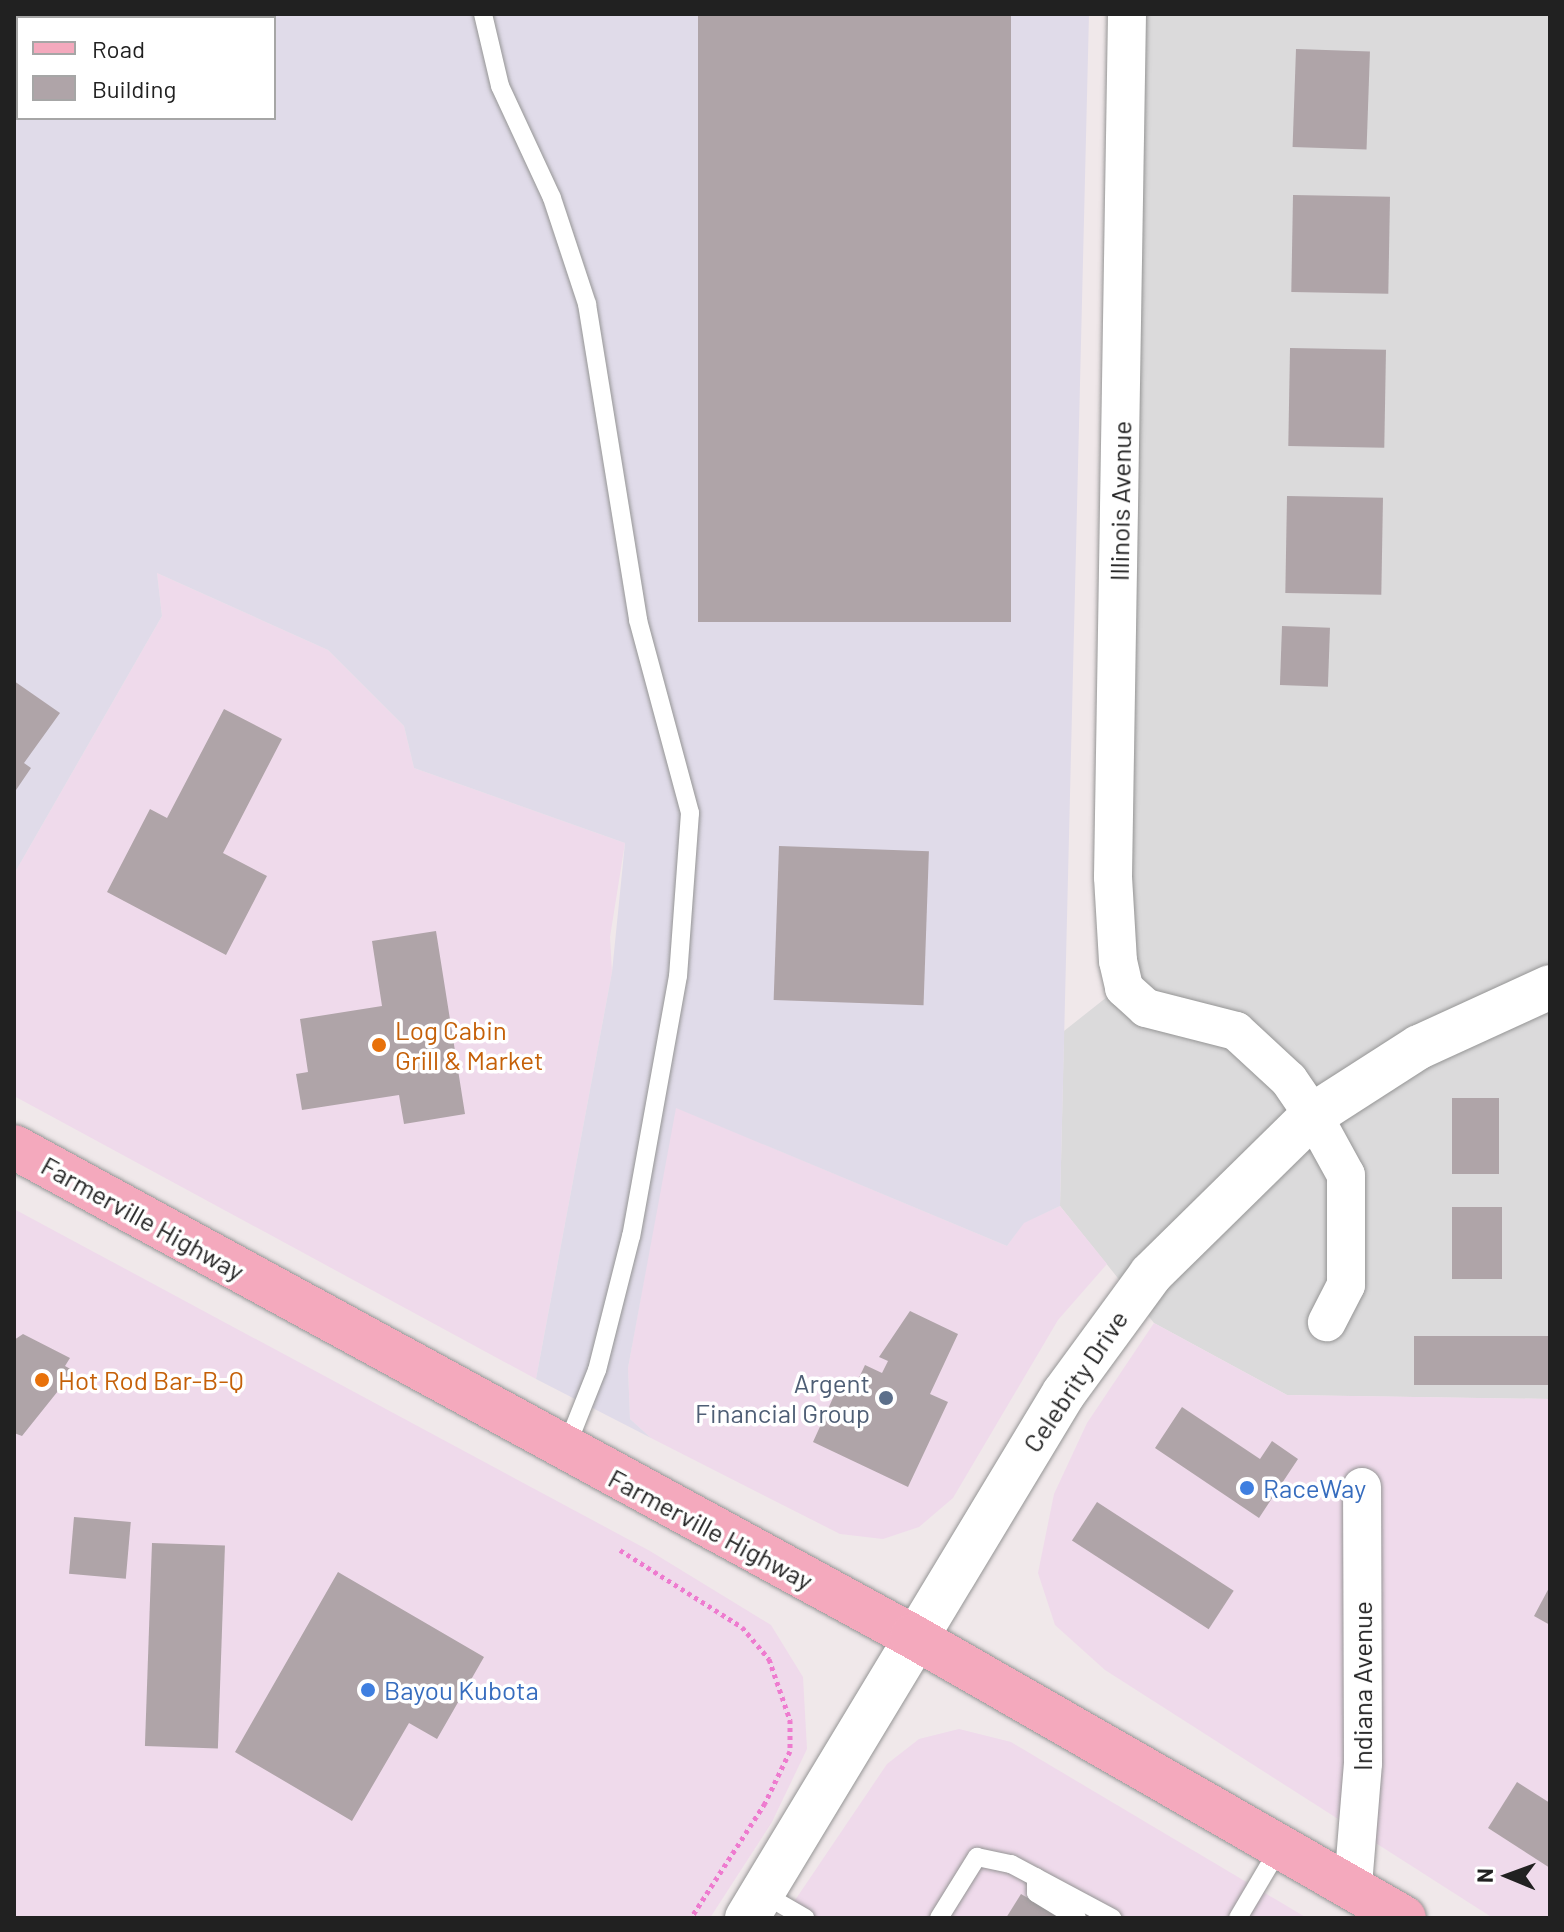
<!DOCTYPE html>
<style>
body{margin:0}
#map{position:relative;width:1564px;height:1932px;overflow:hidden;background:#f0e8ea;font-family:Barlow,sans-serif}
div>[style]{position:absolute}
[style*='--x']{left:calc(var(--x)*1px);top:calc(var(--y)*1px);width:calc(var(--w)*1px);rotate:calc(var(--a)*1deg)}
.residential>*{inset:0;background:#dbdadb}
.commercial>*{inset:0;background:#efdaeb}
.industrial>*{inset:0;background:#e0dbe9}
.building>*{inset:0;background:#afa4a8;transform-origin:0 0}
.path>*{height:5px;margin-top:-2.5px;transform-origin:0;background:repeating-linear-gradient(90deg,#ee7bcf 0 4px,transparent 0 8px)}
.roads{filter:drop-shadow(0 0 2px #959595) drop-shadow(0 0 2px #959595)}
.service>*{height:18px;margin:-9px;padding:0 9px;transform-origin:9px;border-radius:9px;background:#fff}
.minor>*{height:38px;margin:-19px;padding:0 19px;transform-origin:19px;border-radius:19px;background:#fff}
.tertiary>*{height:44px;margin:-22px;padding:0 22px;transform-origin:22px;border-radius:22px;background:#fff}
.primary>*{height:44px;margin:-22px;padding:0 22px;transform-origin:22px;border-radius:22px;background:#f4a9bd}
.dots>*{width:22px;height:22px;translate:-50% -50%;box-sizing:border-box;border:4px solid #fff;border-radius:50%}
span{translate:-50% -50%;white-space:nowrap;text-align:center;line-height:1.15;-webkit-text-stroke:7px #fff;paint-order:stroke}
.street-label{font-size:26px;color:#212121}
.food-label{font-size:26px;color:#c56008}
.left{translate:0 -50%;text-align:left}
.service-label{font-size:26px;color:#4e5e75}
.right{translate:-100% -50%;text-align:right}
.shop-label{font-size:26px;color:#366cbe}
.frame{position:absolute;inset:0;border:16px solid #212121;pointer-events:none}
.legend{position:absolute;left:16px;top:16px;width:260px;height:104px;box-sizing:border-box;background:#fff;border:2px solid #a6a6a6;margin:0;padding:10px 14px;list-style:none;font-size:24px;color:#212121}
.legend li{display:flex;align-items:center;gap:16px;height:40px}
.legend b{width:40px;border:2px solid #a6a6a6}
.north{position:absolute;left:1468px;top:1836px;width:80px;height:80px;-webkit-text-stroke:6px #fff;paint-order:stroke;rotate:271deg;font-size:22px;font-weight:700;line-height:32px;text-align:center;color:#212121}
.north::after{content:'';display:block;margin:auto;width:28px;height:36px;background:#212121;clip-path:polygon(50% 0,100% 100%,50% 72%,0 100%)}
</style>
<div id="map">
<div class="residential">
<div style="clip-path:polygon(1142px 14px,1550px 14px,1550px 1399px,1287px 1395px,1154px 1323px,1060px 1206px,1064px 1031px,1136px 974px,1128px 952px)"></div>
</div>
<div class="commercial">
<div style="clip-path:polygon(157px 573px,328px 650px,404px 726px,414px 768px,625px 843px,610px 937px,612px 972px,536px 1379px,14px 1096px,14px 874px,162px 616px)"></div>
<div style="clip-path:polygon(675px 1107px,1007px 1246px,1023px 1223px,1060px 1206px,1107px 1264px,1058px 1320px,953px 1498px,919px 1527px,883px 1539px,840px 1534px,651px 1438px,630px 1419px,628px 1368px)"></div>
<div style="clip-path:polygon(14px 1209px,650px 1551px,771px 1625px,803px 1677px,807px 1749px,772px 1822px,710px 1918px,14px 1918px)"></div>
<div style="clip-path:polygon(1154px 1323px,1287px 1395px,1550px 1399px,1550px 1918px,1493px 1918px,1105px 1670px,1055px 1625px,1038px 1573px,1054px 1494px,1087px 1423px)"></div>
<div style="clip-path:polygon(959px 1729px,1011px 1742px,1307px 1918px,783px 1918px,887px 1764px,919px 1739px)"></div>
</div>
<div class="industrial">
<div style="clip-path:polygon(evenodd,14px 14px,1089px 14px,1060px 1206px,1024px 1223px,1007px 1246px,676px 1108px,628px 1368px,630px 1419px,651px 1438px,536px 1379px,612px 972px,625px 843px,414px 768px,404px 726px,328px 650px,157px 573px,162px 616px,14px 874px,14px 14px,18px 18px,274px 18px,274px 118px,18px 118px,18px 18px)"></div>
</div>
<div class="building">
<div style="left:698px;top:14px;width:313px;height:608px"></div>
<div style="left:1296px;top:49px;width:74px;height:98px;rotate:2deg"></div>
<div style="left:1293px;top:195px;width:97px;height:97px;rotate:1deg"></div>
<div style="left:1290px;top:348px;width:96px;height:98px;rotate:1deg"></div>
<div style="left:1287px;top:496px;width:96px;height:97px;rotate:1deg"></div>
<div style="left:1282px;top:626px;width:48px;height:59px;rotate:2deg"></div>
<div style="clip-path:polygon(14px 681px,60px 713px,24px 763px,31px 768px,14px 793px)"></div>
<div style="clip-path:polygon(224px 709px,282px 739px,223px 853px,267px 876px,226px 955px,107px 892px,150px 809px,167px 818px)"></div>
<div style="left:779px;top:846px;width:150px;height:154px;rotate:2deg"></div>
<div style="clip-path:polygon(436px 931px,465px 1114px,404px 1124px,399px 1095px,302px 1110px,296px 1074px,308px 1072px,300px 1019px,382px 1006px,372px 941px)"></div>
<div style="left:1452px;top:1098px;width:47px;height:76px"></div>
<div style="left:1452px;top:1207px;width:50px;height:72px"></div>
<div style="clip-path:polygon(910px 1311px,958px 1334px,930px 1394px,948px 1402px,908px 1487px,813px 1442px,842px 1378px,856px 1384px,865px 1365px,882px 1373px,888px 1361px,879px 1357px)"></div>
<div style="clip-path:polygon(23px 1334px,70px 1358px,65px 1366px,74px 1371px,22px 1436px,14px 1433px,14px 1340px)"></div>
<div style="left:1414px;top:1336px;width:136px;height:49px"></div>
<div style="clip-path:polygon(1182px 1407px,1260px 1459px,1272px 1441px,1298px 1459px,1259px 1518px,1155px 1448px)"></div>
<div style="left:1097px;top:1502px;width:163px;height:46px;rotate:33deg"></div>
<div style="left:74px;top:1517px;width:57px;height:57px;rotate:5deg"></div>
<div style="left:152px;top:1543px;width:73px;height:203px;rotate:2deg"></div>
<div style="clip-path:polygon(338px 1572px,484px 1657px,437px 1739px,409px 1723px,352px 1821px,235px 1752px)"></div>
<div style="clip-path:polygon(1550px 1586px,1550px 1625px,1534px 1616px)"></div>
<div style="clip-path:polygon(1517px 1782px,1550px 1803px,1550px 1868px,1488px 1828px)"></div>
<div style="clip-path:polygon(1021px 1894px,1062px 1918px,1006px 1918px)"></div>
</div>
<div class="path">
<div style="--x:620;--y:1550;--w:144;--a:32.3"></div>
<div style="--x:742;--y:1627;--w:42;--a:49.8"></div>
<div style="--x:769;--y:1659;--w:65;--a:71"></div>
<div style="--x:790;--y:1720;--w:31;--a:90"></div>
<div style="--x:790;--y:1751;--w:58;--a:115.7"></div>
<div style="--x:765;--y:1803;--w:137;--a:122.8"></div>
</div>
<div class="roads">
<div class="service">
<div style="--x:483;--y:14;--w:74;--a:76.7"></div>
<div style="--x:500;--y:86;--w:123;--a:65.1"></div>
<div style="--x:552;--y:198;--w:112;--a:71.7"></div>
<div style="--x:587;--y:304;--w:320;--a:80.8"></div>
<div style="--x:638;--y:620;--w:200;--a:74.9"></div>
<div style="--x:690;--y:813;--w:163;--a:94.2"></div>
<div style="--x:678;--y:976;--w:264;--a:100.2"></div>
<div style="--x:631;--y:1236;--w:138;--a:104.2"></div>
<div style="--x:597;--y:1370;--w:84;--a:111.7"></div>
<div style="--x:1036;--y:1877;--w:16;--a:90"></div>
<div style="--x:1036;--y:1893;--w:48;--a:31.4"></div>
<div style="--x:762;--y:1893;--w:50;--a:30.2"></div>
<div style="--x:939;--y:1918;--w:72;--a:-58.1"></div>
<div style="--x:977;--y:1857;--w:35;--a:12"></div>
<div style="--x:1011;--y:1864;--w:115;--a:28.1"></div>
<div style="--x:1238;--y:1918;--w:82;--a:-59.4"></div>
</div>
<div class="minor">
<div style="--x:1127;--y:14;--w:863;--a:90.93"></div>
<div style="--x:1113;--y:877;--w:84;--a:86.6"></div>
<div style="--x:1118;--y:961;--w:28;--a:77"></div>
<div style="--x:1124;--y:988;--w:30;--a:42"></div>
<div style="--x:1146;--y:1008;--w:93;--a:14.3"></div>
<div style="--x:1236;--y:1031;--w:72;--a:42.8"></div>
<div style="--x:1289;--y:1080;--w:42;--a:55.6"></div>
<div style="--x:1313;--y:1115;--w:68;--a:61.2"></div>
<div style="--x:1346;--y:1175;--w:110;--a:90"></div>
<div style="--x:1346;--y:1285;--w:42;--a:117.2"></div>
<div style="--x:1353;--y:1885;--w:122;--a:-85.3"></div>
<div style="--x:1363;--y:1763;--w:276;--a:-90.2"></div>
</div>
<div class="tertiary">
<div style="--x:747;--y:1918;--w:613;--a:-58.88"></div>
<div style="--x:1064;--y:1393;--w:147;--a:-53.8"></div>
<div style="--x:1151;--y:1274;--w:227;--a:-44.5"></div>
<div style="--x:1313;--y:1115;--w:126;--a:-32.7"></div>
<div style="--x:1419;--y:1047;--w:144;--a:-24.6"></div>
</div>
<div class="primary">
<div style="--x:14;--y:1147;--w:1023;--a:28.57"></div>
<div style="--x:912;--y:1636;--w:567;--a:29.82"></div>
</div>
</div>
<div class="dots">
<div style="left:379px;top:1045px;background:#e8710a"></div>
<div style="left:42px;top:1380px;background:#e8710a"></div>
<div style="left:886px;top:1398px;background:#5c6f8a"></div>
<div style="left:1247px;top:1488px;background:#3f7fe0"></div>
<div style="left:368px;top:1690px;background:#3f7fe0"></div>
</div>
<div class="street-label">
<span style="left:1120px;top:501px;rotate:-89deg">Illinois Avenue</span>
<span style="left:143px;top:1218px;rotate:29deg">Farmerville Highway</span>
<span style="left:1075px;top:1381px;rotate:-56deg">Celebrity Drive</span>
<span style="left:711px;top:1529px;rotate:28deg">Farmerville Highway</span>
<span style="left:1362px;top:1686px;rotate:-90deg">Indiana Avenue</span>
</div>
<div class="food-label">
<span class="left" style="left:395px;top:1045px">Log Cabin<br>Grill &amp; Market</span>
<span class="left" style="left:58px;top:1380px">Hot Rod Bar-B-Q</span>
</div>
<div class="service-label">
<span class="right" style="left:870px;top:1398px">Argent<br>Financial Group</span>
</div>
<div class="shop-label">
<span class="left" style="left:1263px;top:1488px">RaceWay</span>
<span class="left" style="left:384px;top:1690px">Bayou Kubota</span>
</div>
<div class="frame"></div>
<ul class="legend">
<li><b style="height:10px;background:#f4a9bd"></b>Road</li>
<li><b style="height:22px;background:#afa4a8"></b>Building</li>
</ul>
<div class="north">N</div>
</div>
